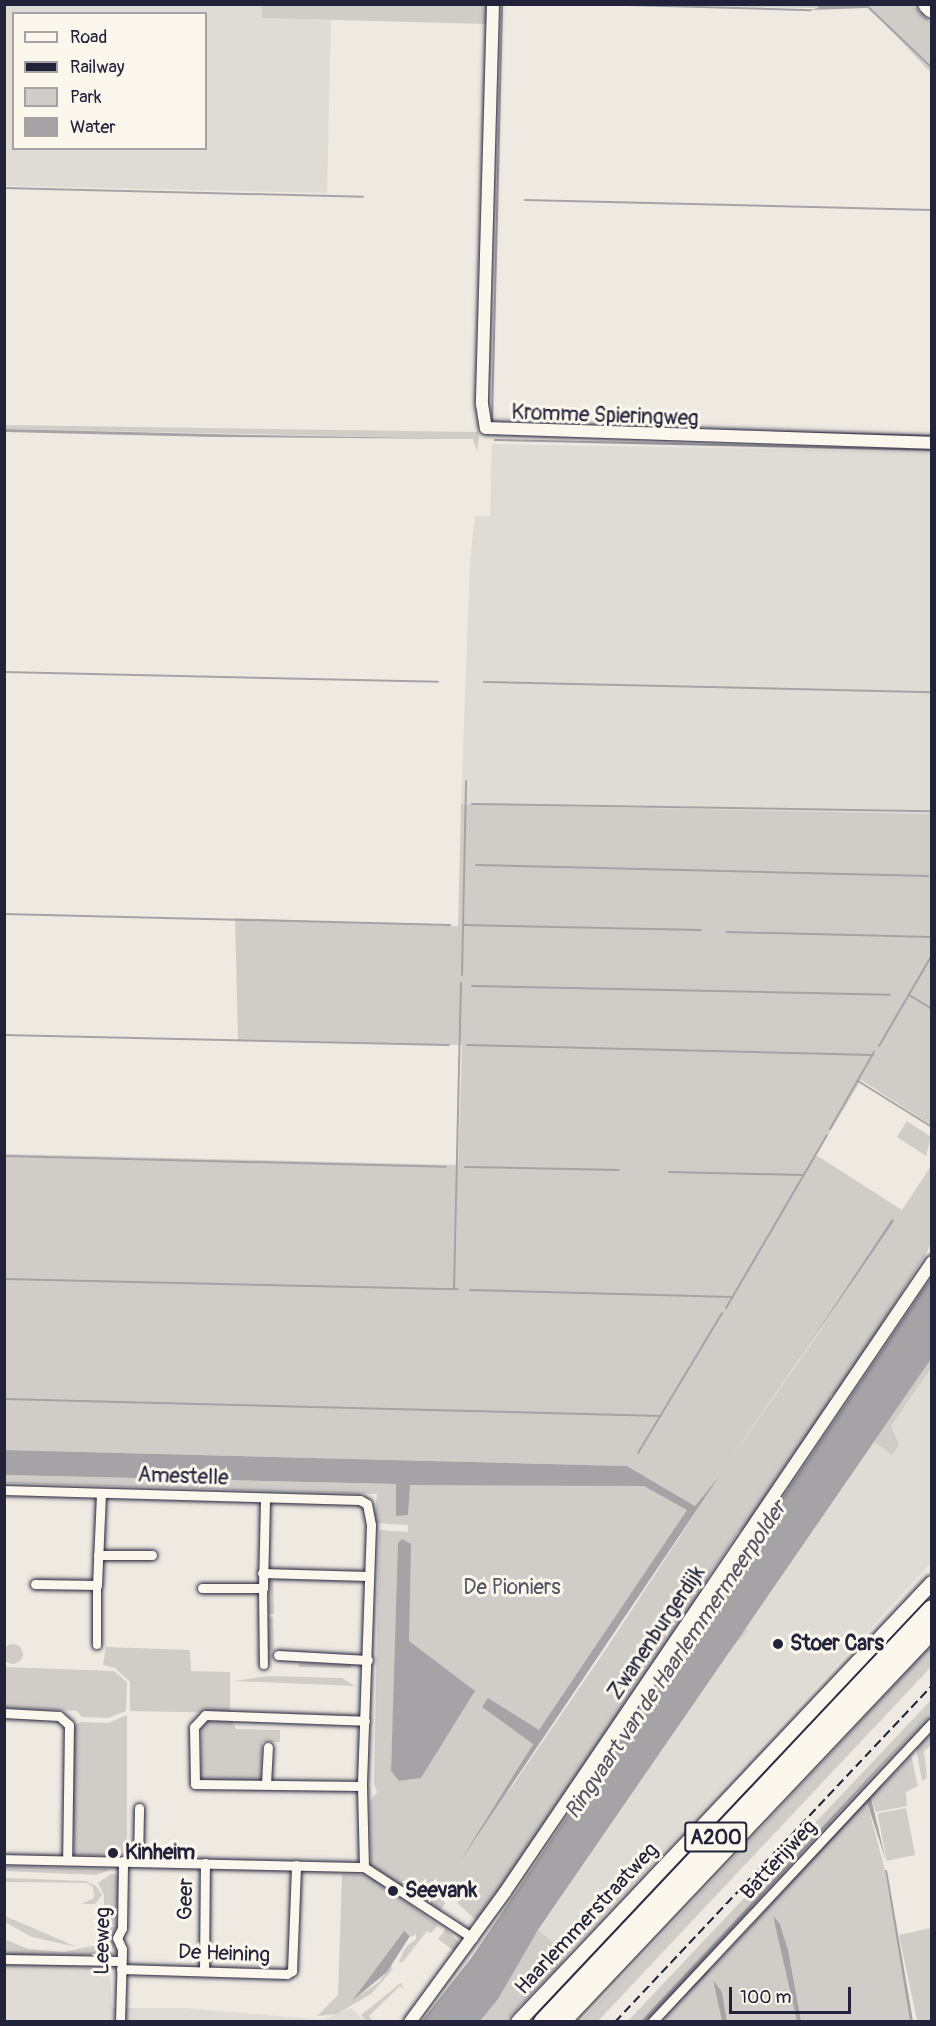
<!DOCTYPE html>
<style>
body{margin:0}
#map{position:relative;width:936px;height:2026px;overflow:hidden;background:#eeeae2;font-family:Pangolin,sans-serif}
div>[style]{position:absolute}
[style*='--x']{left:calc(var(--x)*1px);top:calc(var(--y)*1px);width:calc(var(--w)*1px);rotate:calc(var(--a)*1deg)}
.built>*{inset:0;background:#dfdbd5}
.green>*{inset:0;background:#d0cdc9;transform-origin:0 0}
.round{border-radius:50%}
.water>*{inset:0;background:#a6a3a7}
.stream>*{height:2px;margin:-1px;padding:0 1px;transform-origin:1px;border-radius:1px;background:#a6a3a7}
.roads{filter:drop-shadow(0 0 2px #22223b) drop-shadow(0 0 2px #22223b)}
.pedestrian>*{height:8px;margin:-4px;padding:0 4px;transform-origin:4px;border-radius:4px;background:#fbf7ec}
.minor>*{height:9px;margin:-4.5px;padding:0 4.5px;transform-origin:4.5px;border-radius:4.5px;background:#fbf7ec}
.tertiary>*{height:12px;margin:-6px;padding:0 6px;transform-origin:6px;border-radius:6px;background:#fbf7ec}
.secondary>*{height:14px;margin:-7px;padding:0 7px;transform-origin:7px;border-radius:7px;background:#fbf7ec}
.motorway>*{height:18px;margin:-9px;padding:0 9px;transform-origin:9px;border-radius:9px;background:#fbf7ec}
.rail>*{height:2px;margin-top:-1px;transform-origin:0;background:repeating-linear-gradient(90deg,#22223b 0 9px,transparent 0 13.5px)}
.dots>*{width:16px;height:16px;translate:-50% -50%;box-sizing:border-box;border:3px solid #fbf7ec;border-radius:50%}
span{translate:-50% -50%;white-space:nowrap;text-align:center;line-height:1.15;-webkit-text-stroke:6px #fbf7ec;paint-order:stroke}
.shield-label span{padding:2px 4px;background:#fbf7ec;border:2px solid;border-radius:4px;-webkit-text-stroke-width:0}
.shield-label{font-size:20px;color:#22223b;font-weight:700}
.street-label{font-size:21px;color:#22223b}
.park-label{font-size:21px;color:#565566}
.poi-label{font-size:21px;color:#22223b;font-weight:700}
.left{translate:0 -50%;text-align:left}
.water-label{font-size:22px;color:#575666;font-style:italic}
.frame{position:absolute;inset:0;border:6px solid #22223b;pointer-events:none}
.legend{position:absolute;left:12px;top:12px;width:195px;height:138px;box-sizing:border-box;background:#fbf7ec;border:2px solid #a4a2a5;margin:0;padding:8px 10px;list-style:none;font-size:18px;color:#22223b}
.legend li{display:flex;align-items:center;gap:12px;height:30px}
.legend b{width:30px;border:2px solid #a4a2a5}
.scale{position:absolute;left:729px;top:1987px;width:122px;height:27px;box-sizing:border-box;border:3px solid #22223b;border-top:0;padding-left:8px;font-size:18px;line-height:21px;white-space:nowrap;color:#22223b;-webkit-text-stroke:4px #fbf7ec;paint-order:stroke}
</style>
<div id="map">
<div class="built">
<div style="clip-path:polygon(evenodd,262px 4px,263px 18px,331px 20px,327px 193px,5px 186px,5px 5px,262px 4px,14px 14px,206px 14px,206px 148px,14px 148px,14px 14px)"></div>
<div style="clip-path:polygon(492px 444px,931px 452px,931px 814px,461px 804px,470px 561px,475px 516px,490px 516px)"></div>
<div style="clip-path:polygon(931px 1359px,931px 1563px,560px 1963px,536px 1934px)"></div>
<div style="clip-path:polygon(4px 1955px,109px 1956px,112px 2008px,185px 2008px,323px 2020px,351px 2008px,365px 2021px,5px 2021px)"></div>
</div>
<div class="green">
<div style="clip-path:polygon(262px 5px,487px 5px,487px 24px,262px 18px)"></div>
<div style="clip-path:polygon(631px 5px,817px 5px,817px 8px)"></div>
<div style="clip-path:polygon(867px 5px,912px 5px,931px 23px,931px 73px)"></div>
<div style="clip-path:polygon(5px 425px,478px 432px,479px 436px,477px 451px,473px 439px,5px 429px)"></div>
<div style="clip-path:polygon(evenodd,461px 804px,931px 814px,931px 1125px,861px 1080px,816px 1155px,902px 1210px,931px 1166px,931px 1245px,843px 1387px,830px 1396px,829px 1407px,785px 1466px,748px 1526px,739px 1531px,708px 1577px,707px 1586px,482px 1920px,476px 1920px,457px 1903px,463px 1895px,447px 1881px,437px 1895px,446px 1903px,439px 1911px,371px 1866px,370px 1801px,377px 1792px,374px 1784px,379px 1530px,408px 1532px,408px 1525px,374px 1523px,377px 1494px,5px 1483px,5px 1475px,396px 1484px,398px 1516px,409px 1483px,646px 1482px,692px 1509px,540px 1736px,483px 1707px,533px 1743px,506px 1795px,606px 1649px,721px 1474px,695px 1506px,627px 1466px,5px 1450px,5px 1154px,458px 1165px,462px 1045px,238px 1040px,235px 918px,458px 926px,461px 804px,892px 1220px,815px 1338px,725px 1467px,793px 1368px,892px 1220px,461px 804px,400px 1540px,405px 1647px,474px 1692px,421px 1778px,399px 1781px,391px 1771px,400px 1540px)"></div>
<div style="clip-path:polygon(907px 1121px,931px 1137px,926px 1156px,897px 1137px)"></div>
<div style="clip-path:polygon(931px 1359px,931px 1368px,891px 1426px,899px 1445px,892px 1455px,874px 1442px)"></div>
<div style="clip-path:polygon(269px 1581px,273px 1581px,274px 1614px,269px 1614px)"></div>
<div style="clip-path:polygon(269px 1617px,273px 1617px,274px 1650px,268px 1651px)"></div>
<div style="left:746px;top:1629px;width:3px;height:50px;rotate:45deg"></div>
<div class="round" style="left:3px;top:1644px;width:20px;height:20px"></div>
<div style="clip-path:polygon(931px 1646px,931px 1667px,598px 2021px,581px 2021px)"></div>
<div style="clip-path:polygon(106px 1647px,190px 1650px,191px 1671px,230px 1672px,230px 1713px,130px 1711px,130px 1682px,115px 1668px,103px 1665px)"></div>
<div style="left:299px;top:1663px;width:52px;height:4px;rotate:1deg"></div>
<div style="clip-path:polygon(5px 1667px,114px 1671px,127px 1682px,126px 1711px,108px 1718px,82px 1717px,77px 1711px,5px 1708px)"></div>
<div style="clip-path:polygon(268px 1676px,342px 1678px,355px 1686px,234px 1681px)"></div>
<div style="clip-path:polygon(931px 1700px,931px 1719px,649px 2021px,627px 2022px)"></div>
<div style="clip-path:polygon(127px 1715px,127px 1856px,74px 1855px,72px 1726px,81px 1722px,108px 1723px)"></div>
<div style="clip-path:polygon(202px 1718px,231px 1719px,236px 1729px,280px 1730px,280px 1742px,262px 1742px,261px 1781px,201px 1780px)"></div>
<div style="clip-path:polygon(931px 1729px,931px 1745px,924px 1751px,927px 1778px,922px 1781px,916px 1747px)"></div>
<div style="clip-path:polygon(911px 1755px,918px 1786px,906px 1792px,907px 1806px,876px 1812px,871px 1798px)"></div>
<div style="clip-path:polygon(867px 1802px,885px 1870px,910px 2021px,801px 2021px,783px 1933px,771px 1917px,777px 1927px,797px 2021px,727px 2021px,722px 1992px,712px 1982px,718px 1992px,722px 2021px,660px 2022px)"></div>
<div style="left:906px;top:1808px;width:48px;height:29px;rotate:79deg"></div>
<div style="clip-path:polygon(5px 1866px,111px 1869px,97px 1875px,5px 1871px)"></div>
<div style="clip-path:polygon(111px 1874px,119px 1875px,119px 1928px,113px 1938px,119px 1954px,5px 1955px,4px 1939px,28px 1949px,64px 1952px,97px 1945px,104px 1935px,104px 1895px,98px 1883px)"></div>
<div style="clip-path:polygon(342px 1874px,368px 1875px,438px 1925px,431px 1933px,427px 1931px,402px 1963px,399px 1962px,405px 1948px,416px 1939px,416px 1934px,412px 1937px,407px 1933px,354px 1999px,379px 1982px,391px 1966px,393px 1969px,371px 1994px,337px 2014px,317px 2016px,338px 1995px)"></div>
<div style="clip-path:polygon(5px 1878px,86px 1881px,96px 1886px,102px 1895px,95px 1904px,81px 1904px,94px 1898px,93px 1887px,87px 1883px,5px 1882px)"></div>
<div style="clip-path:polygon(5px 1916px,77px 1947px,32px 1937px,5px 1922px)"></div>
<div style="clip-path:polygon(931px 1928px,931px 2021px,917px 2021px,899px 1935px)"></div>
<div style="clip-path:polygon(446px 1929px,462px 1946px,453px 1958px,453px 1950px,438px 1939px)"></div>
<div style="clip-path:polygon(538px 1930px,556px 1945px,563px 1962px,505px 2021px,480px 2022px)"></div>
<div style="clip-path:polygon(401px 1983px,404px 1990px,400px 1986px,369px 2016px,373px 2021px,366px 2021px,361px 2015px)"></div>
</div>
<div class="water">
<div style="clip-path:polygon(817px 5px,867px 5px,867px 8px,811px 10px,818px 8px)"></div>
<div style="clip-path:polygon(5px 429px,251px 435px,474px 439px,215px 437px,5px 432px)"></div>
<div style="clip-path:polygon(892px 1219px,894px 1221px,725px 1467px,793px 1368px)"></div>
<div style="clip-path:polygon(931px 1278px,931px 1359px,538px 1930px,498px 1999px,480px 2021px,422px 2021px,472px 1957px)"></div>
<div style="clip-path:polygon(5px 1450px,627px 1466px,695px 1506px,721px 1474px,459px 1863px,533px 1744px,482px 1707px,488px 1698px,539px 1730px,687px 1510px,644px 1486px,420px 1485px,410px 1485px,408px 1515px,396px 1516px,396px 1484px,5px 1475px)"></div>
<div style="clip-path:polygon(402px 1539px,411px 1544px,409px 1641px,475px 1691px,421px 1778px,399px 1781px,391px 1771px,398px 1543px)"></div>
<div style="clip-path:polygon(931px 1711px,675px 1991px,646px 2021px,641px 2021px)"></div>
<div style="clip-path:polygon(909px 1753px,871px 1798px,886px 1861px,867px 1802px,724px 1957px)"></div>
<div style="clip-path:polygon(885px 1870px,887px 1870px,913px 2021px,910px 2021px)"></div>
<div style="clip-path:polygon(773px 1916px,780px 1924px,788px 1950px,801px 2021px,797px 2021px)"></div>
<div style="clip-path:polygon(404px 1931px,410px 1936px,387px 1972px,352px 2001px)"></div>
<div style="clip-path:polygon(714px 1962px,707px 1974px,658px 2022px)"></div>
<div style="clip-path:polygon(713px 1980px,722px 1992px,727px 2021px,722px 2021px)"></div>
</div>
<div class="stream">
<div style="--x:591;--y:4;--w:220;--a:1.6"></div>
<div style="--x:865;--y:4;--w:93;--a:43.7"></div>
<div style="--x:4;--y:188;--w:359;--a:1.4"></div>
<div style="--x:525;--y:200;--w:407;--a:1.4"></div>
<div style="--x:492;--y:421;--w:417;--a:-88.6"></div>
<div style="--x:772;--y:432;--w:160;--a:1.4"></div>
<div style="--x:495;--y:440;--w:437;--a:1.3"></div>
<div style="--x:4;--y:672;--w:434;--a:1.3"></div>
<div style="--x:484;--y:682;--w:448;--a:1.3"></div>
<div style="--x:472;--y:804;--w:460;--a:0.9"></div>
<div style="--x:476;--y:865;--w:452;--a:1.4"></div>
<div style="--x:4;--y:914;--w:446;--a:1.4"></div>
<div style="--x:464;--y:925;--w:237;--a:1.2"></div>
<div style="--x:727;--y:932;--w:205;--a:1.4"></div>
<div style="--x:462;--y:975;--w:194;--a:-88.8"></div>
<div style="--x:472;--y:986;--w:418;--a:1.2"></div>
<div style="--x:909;--y:995;--w:27;--a:31"></div>
<div style="--x:4;--y:1035;--w:445;--a:1.3"></div>
<div style="--x:467;--y:1045;--w:406;--a:1.4"></div>
<div style="--x:879;--y:1046;--w:105;--a:-59.8"></div>
<div style="--x:858;--y:1081;--w:87;--a:31.9"></div>
<div style="--x:830;--y:1129;--w:89;--a:-60.3"></div>
<div style="--x:4;--y:1156;--w:442;--a:1.4"></div>
<div style="--x:465;--y:1167;--w:154;--a:1.1"></div>
<div style="--x:669;--y:1172;--w:134;--a:1.3"></div>
<div style="--x:4;--y:1279;--w:454;--a:1.3"></div>
<div style="--x:454;--y:1289;--w:306;--a:-88.7"></div>
<div style="--x:470;--y:1290;--w:263;--a:1.5"></div>
<div style="--x:726;--y:1308;--w:200;--a:-59.7"></div>
<div style="--x:4;--y:1399;--w:657;--a:1.48"></div>
<div style="--x:638;--y:1453;--w:163;--a:-59"></div>
</div>
<div class="roads">
<div class="pedestrian">
<div style="--x:263;--y:1588;--w:77;--a:89.3"></div>
<div style="--x:97;--y:1645;--w:60;--a:-90"></div>
</div>
<div class="minor">
<div style="--x:4;--y:1490;--w:356;--a:1.6"></div>
<div style="--x:360;--y:1500;--w:8;--a:30"></div>
<div style="--x:367;--y:1504;--w:21;--a:79"></div>
<div style="--x:371;--y:1525;--w:261;--a:92"></div>
<div style="--x:362;--y:1786;--w:81;--a:88.6"></div>
<div style="--x:98;--y:1555;--w:54;--a:0"></div>
<div style="--x:262;--y:1573;--w:106;--a:1.6"></div>
<div style="--x:35;--y:1584;--w:62;--a:0.9"></div>
<div style="--x:97;--y:1585;--w:92;--a:-87.5"></div>
<div style="--x:202;--y:1588;--w:61;--a:0"></div>
<div style="--x:263;--y:1588;--w:90;--a:-88.7"></div>
<div style="--x:278;--y:1655;--w:90;--a:3.2"></div>
<div style="--x:4;--y:1713;--w:55;--a:3.1"></div>
<div style="--x:59;--y:1716;--w:13;--a:42"></div>
<div style="--x:69;--y:1725;--w:135;--a:90.8"></div>
<div style="--x:266;--y:1784;--w:37;--a:-87"></div>
<div style="--x:362;--y:1786;--w:167;--a:-179.3"></div>
<div style="--x:195;--y:1784;--w:57;--a:-91"></div>
<div style="--x:194;--y:1727;--w:16;--a:-47"></div>
<div style="--x:205;--y:1715;--w:160;--a:2.1"></div>
<div style="--x:4;--y:1859;--w:360;--a:1.3"></div>
<div style="--x:364;--y:1867;--w:130;--a:33.1"></div>
<div style="--x:138;--y:1862;--w:54;--a:-88.9"></div>
<div style="--x:4;--y:1959;--w:117;--a:1"></div>
<div style="--x:121;--y:1969;--w:166;--a:1.7"></div>
<div style="--x:287;--y:1974;--w:6;--a:-31"></div>
<div style="--x:292;--y:1971;--w:106;--a:-87.8"></div>
<div style="--x:204;--y:1971;--w:108;--a:-89.5"></div>
<div style="--x:120;--y:2022;--w:73;--a:-88.4"></div>
<div style="--x:122;--y:1949;--w:12;--a:-114"></div>
<div style="--x:117;--y:1938;--w:11;--a:-63"></div>
<div style="--x:122;--y:1928;--w:67;--a:-89.1"></div>
<div style="--x:652;--y:2022;--w:410;--a:-46.9"></div>
</div>
<div class="tertiary">
<div style="--x:493;--y:4;--w:400;--a:91.6"></div>
<div style="--x:482;--y:404;--w:24;--a:81"></div>
<div style="--x:486;--y:428;--w:446;--a:1.9"></div>
<div style="--x:410;--y:2022;--w:161;--a:-53.8"></div>
<div style="--x:505;--y:1892;--w:761;--a:-55.87"></div>
</div>
<div class="secondary">
<div style="--x:518;--y:2022;--w:603;--a:-46.68"></div>
</div>
<div class="motorway">
<div style="--x:927;--y:4;--w:7;--a:45"></div>
<div style="--x:543;--y:2022;--w:567;--a:-46.71"></div>
<div style="--x:561;--y:2022;--w:540;--a:-46.58"></div>
</div>
</div>
<div class="rail">
<div style="--x:615;--y:2022;--w:462;--a:-46.7"></div>
</div>
<div class="dots">
<div style="left:778px;top:1644px;background:#22223b"></div>
<div style="left:113px;top:1853px;background:#22223b"></div>
<div style="left:393px;top:1891px;background:#22223b"></div>
</div>
<div class="shield-label">
<span style="left:716px;top:1837px">A200</span>
</div>
<div class="street-label">
<span style="left:605px;top:416px;rotate:2deg">Kromme Spieringweg</span>
<span style="left:183px;top:1477px;rotate:2deg">Amestelle</span>
<span style="left:657px;top:1633px;rotate:-56deg">Zwanenburgerdijk</span>
<span style="left:779px;top:1860px;rotate:-47deg">Batterijweg</span>
<span style="left:186px;top:1899px;rotate:-89deg">Geer</span>
<span style="left:587px;top:1919px;rotate:-47deg">Haarlemmerstraatweg</span>
<span style="left:103px;top:1941px;rotate:-89deg">Leeweg</span>
<span style="left:224px;top:1954px;rotate:2deg">De Heining</span>
</div>
<div class="park-label">
<span style="left:512px;top:1588px">De Pioniers</span>
</div>
<div class="poi-label">
<span class="left" style="left:790px;top:1644px">Stoer Cars</span>
<span class="left" style="left:125px;top:1853px">Kinheim</span>
<span class="left" style="left:405px;top:1891px">Seevank</span>
</div>
<div class="water-label">
<span style="left:676px;top:1660px;rotate:-56deg">Ringvaart van de Haarlemmermeerpolder</span>
</div>
<div class="frame"></div>
<ul class="legend">
<li><b style="height:8px;background:#fbf7ec"></b>Road</li>
<li><b style="height:8px;background:#22223b"></b>Railway</li>
<li><b style="height:16px;background:#d0cdc9"></b>Park</li>
<li><b style="height:16px;background:#a6a3a7"></b>Water</li>
</ul>
<div class="scale">100 m</div>
</div>
